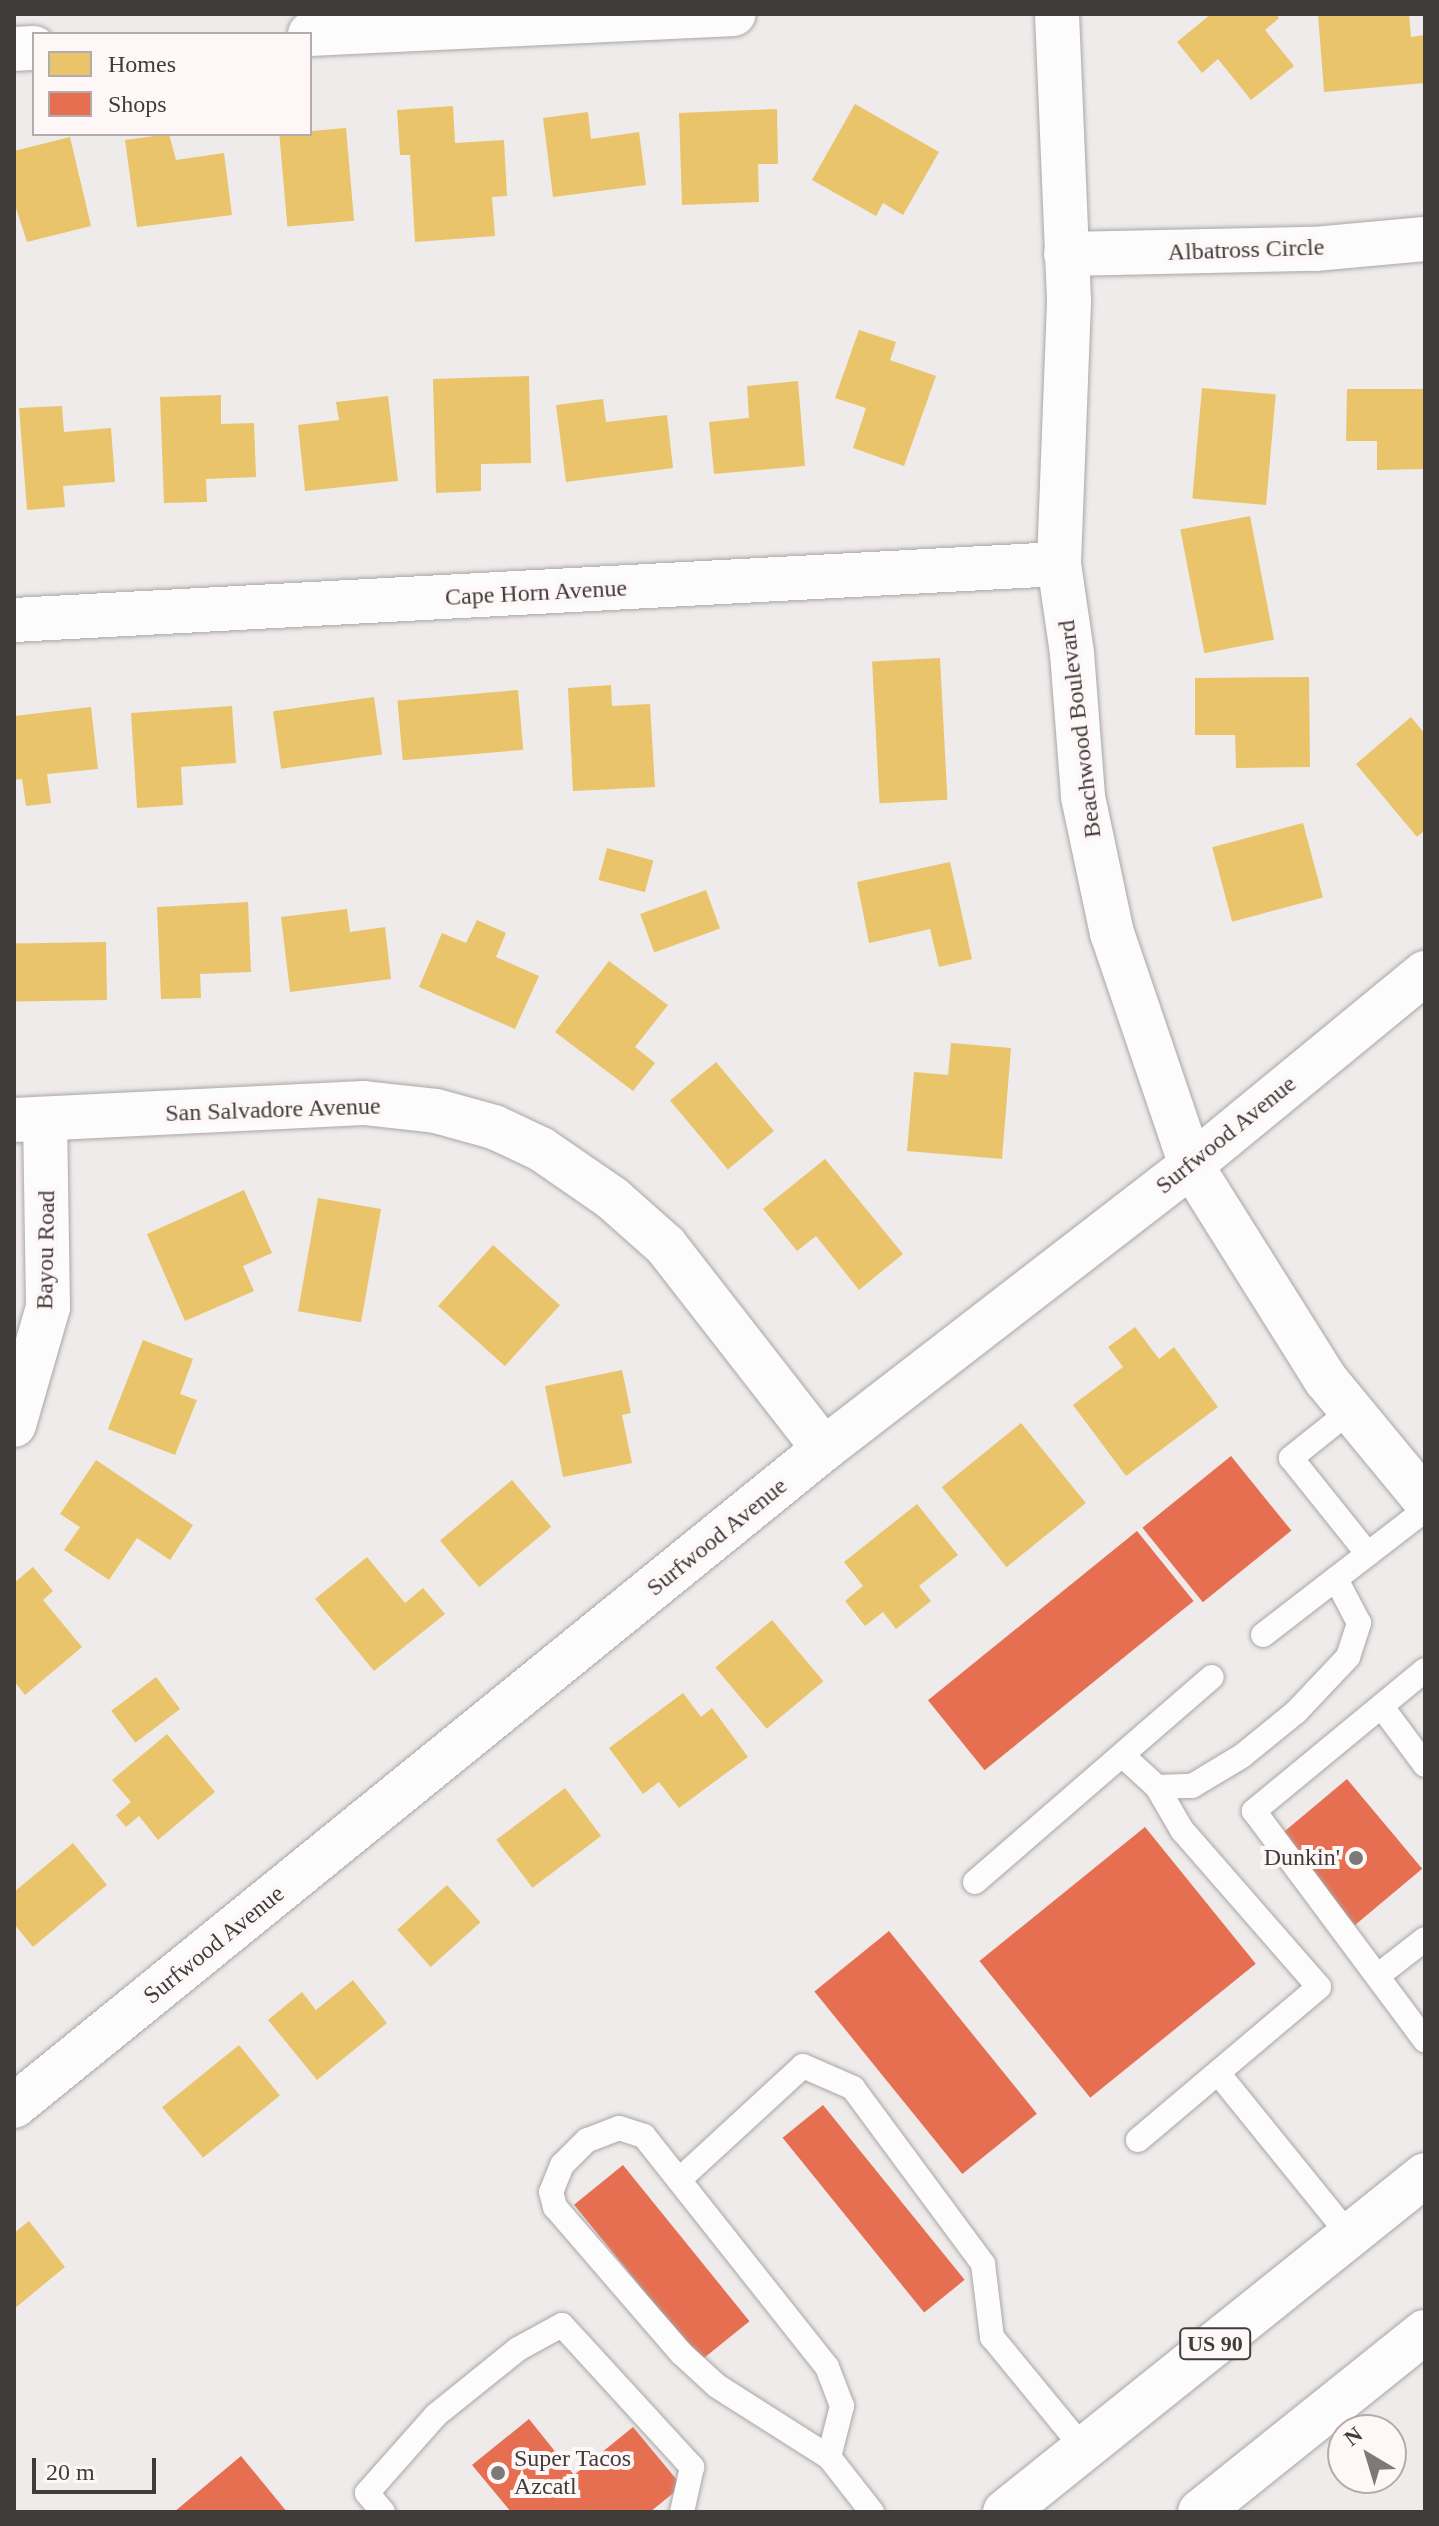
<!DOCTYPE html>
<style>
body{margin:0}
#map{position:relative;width:1439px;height:2526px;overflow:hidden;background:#efebeb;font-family:"Times New Roman",serif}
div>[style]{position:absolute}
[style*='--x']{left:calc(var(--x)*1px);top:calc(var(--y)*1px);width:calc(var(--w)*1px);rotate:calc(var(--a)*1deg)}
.homes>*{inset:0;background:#e9c46a;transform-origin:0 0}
.shops>*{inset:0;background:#e76f51;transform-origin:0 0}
.roads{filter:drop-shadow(0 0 2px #a9a6a6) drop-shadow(0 0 2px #a9a6a6)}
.lane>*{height:24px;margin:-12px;padding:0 12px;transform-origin:12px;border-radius:12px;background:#fdfcfc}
.street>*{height:44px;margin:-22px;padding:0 22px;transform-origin:22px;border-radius:22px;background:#fdfcfc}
.highway>*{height:44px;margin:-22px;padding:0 22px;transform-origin:22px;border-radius:22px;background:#fdfcfc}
.dots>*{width:22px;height:22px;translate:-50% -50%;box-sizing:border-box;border:4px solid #fff6f7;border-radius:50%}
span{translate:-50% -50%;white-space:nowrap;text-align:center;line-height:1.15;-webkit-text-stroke:8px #fff6f7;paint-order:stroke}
.shield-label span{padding:2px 6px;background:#fff6f7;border:2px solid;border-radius:6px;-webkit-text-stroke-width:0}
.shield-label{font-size:22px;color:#3f3c3c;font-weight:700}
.street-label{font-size:24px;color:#3f3c3c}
.poi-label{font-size:24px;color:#3f3c3c}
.right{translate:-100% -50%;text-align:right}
.left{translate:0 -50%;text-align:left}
.frame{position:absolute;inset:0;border:16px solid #3f3c3c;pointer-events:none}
.legend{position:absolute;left:32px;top:32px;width:280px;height:104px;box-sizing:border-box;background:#fff6f7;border:2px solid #b2acac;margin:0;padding:10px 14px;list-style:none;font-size:24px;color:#3f3c3c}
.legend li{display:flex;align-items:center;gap:16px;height:40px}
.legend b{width:40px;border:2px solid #b2acac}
.north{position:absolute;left:1327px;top:2414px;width:80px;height:80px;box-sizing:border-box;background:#fff6f7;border:2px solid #b2acac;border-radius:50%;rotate:322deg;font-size:22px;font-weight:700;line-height:32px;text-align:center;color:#3f3c3c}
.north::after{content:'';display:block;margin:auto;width:28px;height:36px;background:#7d7979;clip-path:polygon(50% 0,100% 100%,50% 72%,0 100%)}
.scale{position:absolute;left:32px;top:2458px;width:124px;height:36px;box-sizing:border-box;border:4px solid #3f3c3c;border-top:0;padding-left:10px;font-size:24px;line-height:28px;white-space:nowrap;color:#3f3c3c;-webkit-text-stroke:6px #fff6f7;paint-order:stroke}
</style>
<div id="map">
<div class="homes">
<div style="clip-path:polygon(1211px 14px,1276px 14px,1279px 18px,1265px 30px,1294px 66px,1251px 100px,1218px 59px,1202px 73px,1177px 42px)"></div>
<div style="clip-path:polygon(1318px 14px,1409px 14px,1411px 37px,1425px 35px,1425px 83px,1324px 92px)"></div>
<div style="clip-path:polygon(855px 104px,939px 152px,903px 215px,883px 203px,876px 216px,812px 180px)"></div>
<div style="clip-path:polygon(453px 106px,455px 143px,504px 140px,507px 196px,492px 197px,495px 236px,415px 242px,410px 155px,400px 155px,397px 110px)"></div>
<div style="clip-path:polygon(777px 109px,778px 164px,758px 164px,759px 202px,682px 205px,679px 113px)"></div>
<div style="clip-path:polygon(588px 112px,591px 139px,639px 132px,646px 185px,553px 197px,543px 118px)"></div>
<div style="left:346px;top:128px;width:93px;height:67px;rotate:85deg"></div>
<div style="clip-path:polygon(169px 134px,176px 160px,224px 153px,232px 215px,137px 227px,125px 140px)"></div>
<div style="clip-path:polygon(70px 137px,91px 226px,27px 242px,14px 202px,14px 151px)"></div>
<div style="clip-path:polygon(859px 330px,896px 342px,890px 360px,936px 376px,904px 466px,853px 448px,866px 408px,835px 398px)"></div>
<div style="clip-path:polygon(529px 376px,531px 463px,481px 464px,481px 491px,436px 493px,433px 379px)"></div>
<div style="clip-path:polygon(798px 381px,805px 466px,714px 474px,709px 422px,749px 418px,747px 386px)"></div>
<div style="left:1202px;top:388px;width:74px;height:111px;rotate:5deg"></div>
<div style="clip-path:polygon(1347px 389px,1425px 389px,1425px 469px,1377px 470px,1377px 441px,1346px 441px)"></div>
<div style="clip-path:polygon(221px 395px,221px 424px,254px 423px,256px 477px,206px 479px,207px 502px,164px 503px,160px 397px)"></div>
<div style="clip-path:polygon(388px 396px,398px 481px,305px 491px,298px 425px,339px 420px,336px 402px)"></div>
<div style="clip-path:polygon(603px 399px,606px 422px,667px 415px,673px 468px,566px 482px,556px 405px)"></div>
<div style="clip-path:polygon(62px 406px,64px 432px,111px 428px,115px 482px,63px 486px,65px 507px,27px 510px,19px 408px)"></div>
<div style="left:1250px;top:516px;width:126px;height:71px;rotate:79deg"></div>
<div style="left:940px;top:658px;width:142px;height:68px;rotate:87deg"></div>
<div style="clip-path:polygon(1309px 677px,1310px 767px,1236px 768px,1235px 735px,1195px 735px,1195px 678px)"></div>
<div style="clip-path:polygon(611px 685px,612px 706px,650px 704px,655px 787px,573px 791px,568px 688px)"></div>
<div style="left:518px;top:690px;width:60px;height:121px;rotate:85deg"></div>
<div style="left:374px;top:697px;width:58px;height:102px;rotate:82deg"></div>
<div style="clip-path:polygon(232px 706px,236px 763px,181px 767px,183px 805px,137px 808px,131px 713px)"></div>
<div style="clip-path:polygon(91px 707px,98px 769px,47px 774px,51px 803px,26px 806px,22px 779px,14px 780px,14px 716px)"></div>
<div style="clip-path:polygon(1411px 717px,1425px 734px,1425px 830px,1417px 837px,1356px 764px)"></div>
<div style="left:1303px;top:823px;width:77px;height:94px;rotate:75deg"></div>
<div style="left:607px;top:848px;width:48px;height:33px;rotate:15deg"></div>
<div style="clip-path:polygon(950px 862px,972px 959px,939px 967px,930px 929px,869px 943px,857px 882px)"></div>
<div style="left:706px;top:890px;width:41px;height:70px;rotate:70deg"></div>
<div style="clip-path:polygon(248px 902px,251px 972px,200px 974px,201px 998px,161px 999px,157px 907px)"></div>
<div style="clip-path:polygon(347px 909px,350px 932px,385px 927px,391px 979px,290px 992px,281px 917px)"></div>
<div style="clip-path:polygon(477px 920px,506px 933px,496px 957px,539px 976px,515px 1029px,419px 987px,442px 933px,466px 943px)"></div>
<div style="left:106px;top:942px;width:58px;height:92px;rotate:89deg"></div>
<div style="clip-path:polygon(609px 961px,668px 1005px,635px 1047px,655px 1063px,633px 1091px,555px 1032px)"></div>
<div style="clip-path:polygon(951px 1043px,1011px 1048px,1002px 1159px,907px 1151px,914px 1072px,948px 1075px)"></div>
<div style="left:716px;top:1062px;width:90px;height:60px;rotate:50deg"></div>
<div style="clip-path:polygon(825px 1159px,903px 1254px,859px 1290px,816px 1236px,797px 1251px,763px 1209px)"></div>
<div style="clip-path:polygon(244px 1190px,272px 1253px,243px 1266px,254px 1291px,185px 1321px,147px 1234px)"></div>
<div style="left:318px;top:1198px;width:64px;height:115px;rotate:10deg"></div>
<div style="left:493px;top:1245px;width:90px;height:82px;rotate:42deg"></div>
<div style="clip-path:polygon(1135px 1327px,1159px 1359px,1174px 1347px,1218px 1407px,1126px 1476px,1073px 1405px,1123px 1367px,1108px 1347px)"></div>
<div style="clip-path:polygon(143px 1340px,193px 1359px,180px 1394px,197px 1400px,175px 1455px,108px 1429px)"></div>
<div style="clip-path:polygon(622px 1370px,631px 1413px,622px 1415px,632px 1463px,563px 1477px,545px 1386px)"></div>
<div style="left:1021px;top:1423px;width:103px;height:102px;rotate:51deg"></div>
<div style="clip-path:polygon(96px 1460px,193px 1525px,170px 1560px,137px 1538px,109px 1580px,64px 1550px,80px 1527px,60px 1514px)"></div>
<div style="left:512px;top:1480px;width:61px;height:94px;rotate:50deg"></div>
<div style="clip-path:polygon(917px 1504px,958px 1555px,919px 1586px,931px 1601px,896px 1629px,883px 1612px,865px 1626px,845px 1601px,863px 1586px,844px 1562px)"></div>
<div style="clip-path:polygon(367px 1557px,405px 1603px,423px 1588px,445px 1614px,374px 1671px,315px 1599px)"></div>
<div style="clip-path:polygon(33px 1567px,53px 1591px,43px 1600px,82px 1647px,25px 1695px,14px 1681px,14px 1583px)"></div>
<div style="left:772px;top:1620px;width:80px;height:74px;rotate:50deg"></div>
<div style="left:156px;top:1677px;width:40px;height:56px;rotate:53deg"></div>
<div style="clip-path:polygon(683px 1693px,701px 1717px,712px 1708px,748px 1757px,679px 1808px,659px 1782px,643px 1794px,609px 1748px)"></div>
<div style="clip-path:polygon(167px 1734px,215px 1792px,158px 1840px,139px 1816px,126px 1827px,116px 1815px,131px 1802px,112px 1780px)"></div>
<div style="left:565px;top:1788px;width:60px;height:86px;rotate:53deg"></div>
<div style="clip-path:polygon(73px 1843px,107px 1885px,33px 1947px,14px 1924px,14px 1892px)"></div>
<div style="left:447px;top:1885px;width:50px;height:67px;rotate:48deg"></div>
<div style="clip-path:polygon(353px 1980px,387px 2023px,317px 2080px,268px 2020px,302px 1992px,316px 2010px)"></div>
<div style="left:239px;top:2045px;width:65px;height:99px;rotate:51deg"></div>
<div style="clip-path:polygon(29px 2221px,65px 2267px,14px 2309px,14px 2233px)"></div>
</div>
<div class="shops">
<div style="left:1231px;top:1456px;width:96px;height:114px;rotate:51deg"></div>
<div style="left:1137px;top:1531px;width:90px;height:269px;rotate:51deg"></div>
<div style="left:1347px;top:1779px;width:117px;height:88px;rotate:50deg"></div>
<div style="left:1145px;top:1827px;width:176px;height:213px;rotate:51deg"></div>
<div style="left:889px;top:1931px;width:235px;height:96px;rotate:51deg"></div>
<div style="left:823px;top:2105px;width:225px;height:52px;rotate:51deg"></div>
<div style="left:623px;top:2165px;width:201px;height:63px;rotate:51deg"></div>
<div style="clip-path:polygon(529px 2419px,574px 2475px,633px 2427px,682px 2486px,650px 2512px,511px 2512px,472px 2465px)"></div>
<div style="clip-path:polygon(241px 2456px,287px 2512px,174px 2512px)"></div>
</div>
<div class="roads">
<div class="lane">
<div style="--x:1351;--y:1410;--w:77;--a:141.3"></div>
<div style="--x:1291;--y:1458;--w:123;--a:51.3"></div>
<div style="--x:1263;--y:1635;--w:205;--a:-37.7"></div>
<div style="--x:1425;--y:1670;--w:222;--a:140.5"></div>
<div style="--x:1254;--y:1811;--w:286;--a:53.3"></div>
<div style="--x:1382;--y:1707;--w:72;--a:53.4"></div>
<div style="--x:1122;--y:1755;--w:47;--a:42.4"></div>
<div style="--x:1157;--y:1787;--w:35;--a:-2"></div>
<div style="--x:1192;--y:1786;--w:58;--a:-31"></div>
<div style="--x:1242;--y:1756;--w:70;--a:-39.2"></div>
<div style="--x:1296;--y:1712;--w:76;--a:-46.6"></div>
<div style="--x:1348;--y:1657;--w:36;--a:-72"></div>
<div style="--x:1359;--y:1623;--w:50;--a:-117.6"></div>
<div style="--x:975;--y:1882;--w:313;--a:-40.9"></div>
<div style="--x:1380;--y:1974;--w:57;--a:-37.9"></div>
<div style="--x:1218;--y:2073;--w:210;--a:51"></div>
<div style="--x:1138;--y:2140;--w:237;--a:-40.2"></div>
<div style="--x:1319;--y:1987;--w:208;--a:-131.1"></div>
<div style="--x:1182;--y:1830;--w:50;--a:-120.2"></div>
<div style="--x:679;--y:2180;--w:168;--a:-42.6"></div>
<div style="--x:803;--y:2066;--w:55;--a:23.7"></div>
<div style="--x:853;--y:2088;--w:219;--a:53.5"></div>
<div style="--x:983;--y:2264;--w:74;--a:83"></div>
<div style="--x:992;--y:2337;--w:145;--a:50.6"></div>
<div style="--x:829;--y:2457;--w:53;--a:-75.7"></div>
<div style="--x:842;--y:2406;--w:42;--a:-111"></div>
<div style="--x:827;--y:2367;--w:295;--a:-128.4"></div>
<div style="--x:644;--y:2136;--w:26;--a:-162"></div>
<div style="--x:619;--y:2128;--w:34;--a:159"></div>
<div style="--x:587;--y:2140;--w:35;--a:135"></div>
<div style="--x:562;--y:2165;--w:29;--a:112"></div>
<div style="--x:551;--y:2192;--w:16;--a:75"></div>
<div style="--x:555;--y:2207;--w:193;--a:49.2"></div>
<div style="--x:681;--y:2353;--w:49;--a:42.5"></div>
<div style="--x:717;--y:2386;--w:133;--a:32.4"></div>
<div style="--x:829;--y:2457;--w:70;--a:52"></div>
<div style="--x:383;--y:2512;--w:25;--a:-130"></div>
<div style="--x:367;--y:2493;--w:104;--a:-48.5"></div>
<div style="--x:436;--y:2415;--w:105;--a:-38.8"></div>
<div style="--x:518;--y:2349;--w:50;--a:-28.6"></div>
<div style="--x:562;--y:2325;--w:193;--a:47.5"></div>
<div style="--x:692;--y:2467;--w:46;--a:102.5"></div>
</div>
<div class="street">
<div style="--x:1057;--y:14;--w:288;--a:87.6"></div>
<div style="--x:1069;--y:302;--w:262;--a:92.2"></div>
<div style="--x:1059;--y:564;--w:90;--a:81.7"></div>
<div style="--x:1072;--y:653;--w:144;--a:85.6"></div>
<div style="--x:1083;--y:797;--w:139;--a:78"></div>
<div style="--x:1112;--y:933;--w:245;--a:71.2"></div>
<div style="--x:1191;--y:1165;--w:254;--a:57.9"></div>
<div style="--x:1326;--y:1380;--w:156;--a:50.5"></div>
<div style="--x:310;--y:34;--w:424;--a:-2.7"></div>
<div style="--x:14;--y:49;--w:20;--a:-3"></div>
<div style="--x:1066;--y:254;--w:249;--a:-1.2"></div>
<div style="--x:1315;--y:249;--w:110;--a:-5.2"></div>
<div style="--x:14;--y:620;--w:1046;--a:-3.07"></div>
<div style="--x:14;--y:1120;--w:350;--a:-2.8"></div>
<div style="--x:364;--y:1103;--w:72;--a:6.3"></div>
<div style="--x:436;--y:1111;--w:60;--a:15.4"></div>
<div style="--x:494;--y:1127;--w:52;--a:25.1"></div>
<div style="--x:541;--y:1149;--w:86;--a:34.6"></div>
<div style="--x:612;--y:1198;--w:72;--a:41.6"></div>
<div style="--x:666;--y:1246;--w:257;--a:52.1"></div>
<div style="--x:14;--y:1425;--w:123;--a:-73.9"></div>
<div style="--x:48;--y:1307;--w:188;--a:-90.9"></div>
<div style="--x:14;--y:2106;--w:1043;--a:-39.05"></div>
<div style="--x:824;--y:1449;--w:464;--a:-37.7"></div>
<div style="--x:1191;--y:1165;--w:303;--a:-39.4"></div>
</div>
<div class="highway">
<div style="--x:1005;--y:2512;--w:538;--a:-38.74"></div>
<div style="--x:1200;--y:2512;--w:288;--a:-38.7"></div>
</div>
</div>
<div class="dots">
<div style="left:1356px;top:1858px;background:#7d7979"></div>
<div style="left:498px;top:2473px;background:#7d7979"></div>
</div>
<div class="shield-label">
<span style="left:1215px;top:2344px">US 90</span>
</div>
<div class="street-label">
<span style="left:1246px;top:250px;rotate:-2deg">Albatross Circle</span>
<span style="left:536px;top:593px;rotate:-3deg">Cape Horn Avenue</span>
<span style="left:1080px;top:729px;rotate:-97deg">Beachwood Boulevard</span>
<span style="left:273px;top:1110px;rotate:-2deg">San Salvadore Avenue</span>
<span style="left:1226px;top:1135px;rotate:-39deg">Surfwood Avenue</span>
<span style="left:46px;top:1250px;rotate:-89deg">Bayou Road</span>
<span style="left:717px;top:1537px;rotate:-39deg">Surfwood Avenue</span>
<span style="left:214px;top:1945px;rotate:-39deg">Surfwood Avenue</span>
</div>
<div class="poi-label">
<span class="right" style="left:1340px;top:1858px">Dunkin'</span>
<span class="left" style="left:514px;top:2473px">Super Tacos<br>Azcatl</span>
</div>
<div class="frame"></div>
<ul class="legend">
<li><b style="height:22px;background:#e9c46a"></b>Homes</li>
<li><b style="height:22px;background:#e76f51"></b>Shops</li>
</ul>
<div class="north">N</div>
<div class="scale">20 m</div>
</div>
